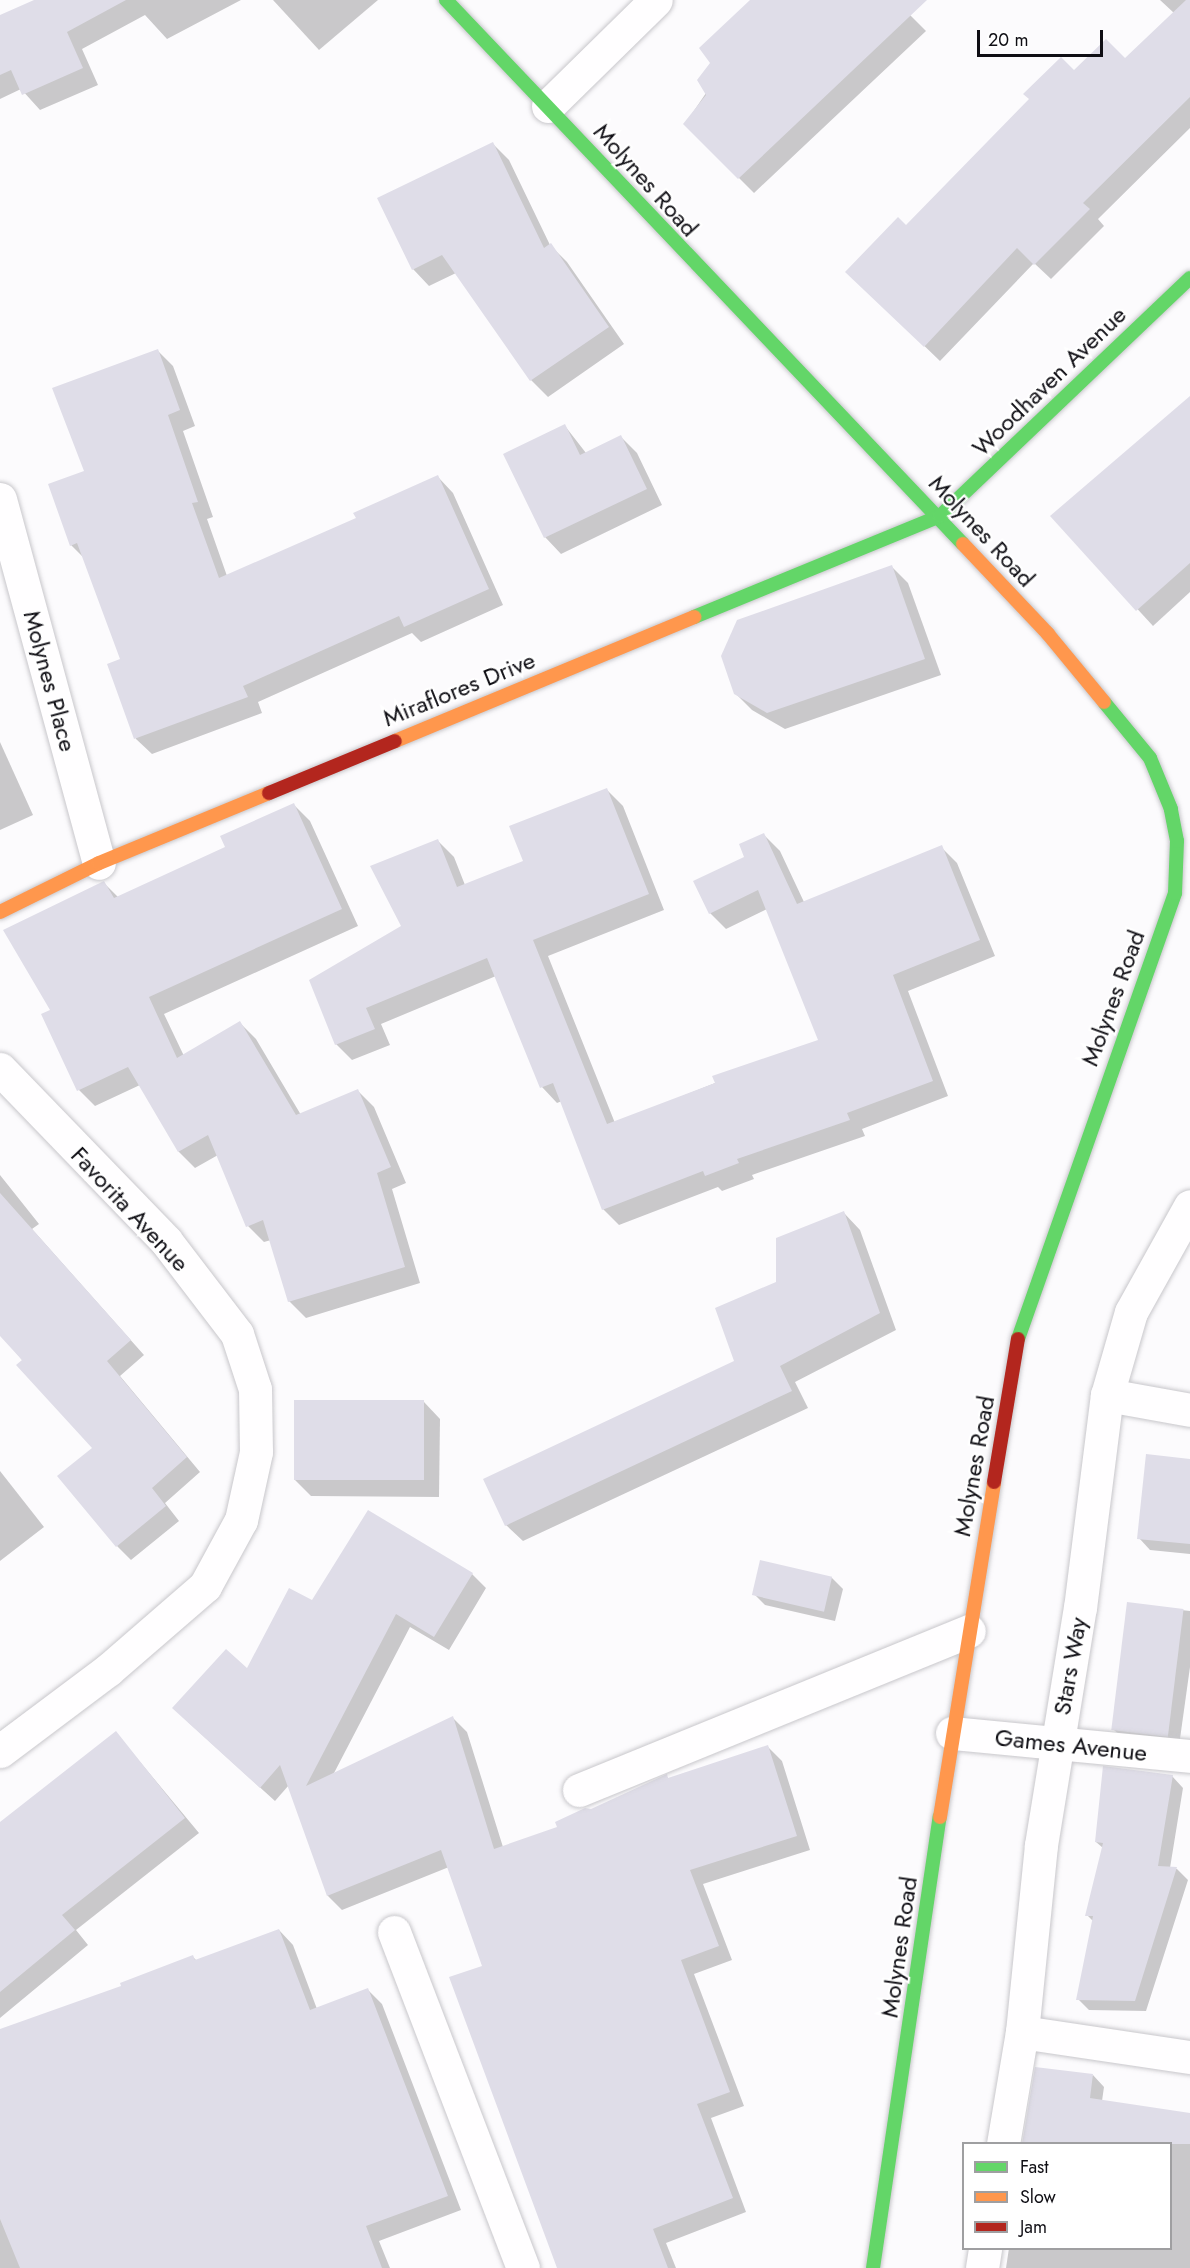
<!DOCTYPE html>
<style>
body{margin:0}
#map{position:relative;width:1190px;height:2268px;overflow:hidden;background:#fcfbfd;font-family:Jost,sans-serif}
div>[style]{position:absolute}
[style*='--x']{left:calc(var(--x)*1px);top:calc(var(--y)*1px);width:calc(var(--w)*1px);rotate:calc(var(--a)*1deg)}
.shadow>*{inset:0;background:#0003}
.building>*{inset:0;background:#dfdde8;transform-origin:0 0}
.roads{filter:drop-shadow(0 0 2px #c8c7cb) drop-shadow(0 0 2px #c8c7cb)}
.street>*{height:33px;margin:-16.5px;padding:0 16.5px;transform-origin:16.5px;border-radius:16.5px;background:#fffeff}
.fast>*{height:14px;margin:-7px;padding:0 7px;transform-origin:7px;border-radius:7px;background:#63d668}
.slow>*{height:14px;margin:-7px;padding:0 7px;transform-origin:7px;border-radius:7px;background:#ff974d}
.jam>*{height:14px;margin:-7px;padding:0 7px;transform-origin:7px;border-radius:7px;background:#b3261e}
span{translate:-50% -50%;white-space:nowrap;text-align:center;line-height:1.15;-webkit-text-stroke:4.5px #fff;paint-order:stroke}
.street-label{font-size:24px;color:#0f0e14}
.legend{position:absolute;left:962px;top:2142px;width:210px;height:108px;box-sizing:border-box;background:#fff;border:2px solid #9f9fa1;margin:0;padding:8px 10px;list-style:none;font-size:18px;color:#0f0e14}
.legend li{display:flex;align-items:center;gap:12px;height:30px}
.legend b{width:30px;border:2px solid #9f9fa1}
.scale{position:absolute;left:977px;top:30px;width:126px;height:27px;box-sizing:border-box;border:3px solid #0f0e14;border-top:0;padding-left:8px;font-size:18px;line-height:21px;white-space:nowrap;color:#0f0e14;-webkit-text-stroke:4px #fff;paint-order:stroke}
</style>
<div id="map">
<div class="shadow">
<div style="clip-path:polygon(37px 0,241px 0,167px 39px,145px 15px,82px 49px,98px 85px,40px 110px,21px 89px,0 99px,0 17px)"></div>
<div style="clip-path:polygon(273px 0,378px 0,319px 50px)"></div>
<div style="clip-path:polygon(769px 0,922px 0,907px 12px,926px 31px,754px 193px,685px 124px)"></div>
<div style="clip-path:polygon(1160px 0,1190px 0,1190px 128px,1098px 219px,1104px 226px,1051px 279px,1034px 263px,940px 361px,863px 287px,906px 227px,1074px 72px,1125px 60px,1174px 13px)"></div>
<div style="clip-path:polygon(493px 144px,509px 160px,550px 245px,567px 262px,624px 344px,548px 397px,531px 380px,456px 273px,429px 286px,413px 269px)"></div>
<div style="clip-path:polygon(158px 351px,173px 366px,195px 426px,183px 431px,213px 517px,207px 519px,227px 576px,358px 519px,438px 477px,453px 493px,503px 605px,421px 642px,412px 633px,258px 702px,262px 713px,152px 754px,136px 739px,108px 665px,122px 660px,85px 559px,71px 545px,86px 472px)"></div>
<div style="clip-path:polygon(1190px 398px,1190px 592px,1153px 626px,1052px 516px)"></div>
<div style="clip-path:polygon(565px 426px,586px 453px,621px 437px,637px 453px,662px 505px,561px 554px,545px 537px)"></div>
<div style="clip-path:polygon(892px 567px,908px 583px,941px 675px,785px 729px,752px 710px,735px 693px)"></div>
<div style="clip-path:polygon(0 742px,33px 815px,0 830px)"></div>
<div style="clip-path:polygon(607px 790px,623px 806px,664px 910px,548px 956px,615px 1123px,820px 1041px,767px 909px,726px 929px,710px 913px,764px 835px,780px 851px,804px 902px,941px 847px,957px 863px,995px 956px,908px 991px,948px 1096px,862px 1129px,865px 1136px,752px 1175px,754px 1179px,722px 1191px,718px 1187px,619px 1225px,603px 1209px,562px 1101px,557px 1103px,542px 1087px,496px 976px,381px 1024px,390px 1045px,352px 1060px,336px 1044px,403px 927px,438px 841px,454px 857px,465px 885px,525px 862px)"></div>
<div style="clip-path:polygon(294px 805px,310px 821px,358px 926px,164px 1014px,184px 1056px,240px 1023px,256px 1039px,301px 1115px,358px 1091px,374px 1107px,406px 1183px,392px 1189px,420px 1283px,306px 1318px,289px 1301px,271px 1240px,264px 1242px,248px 1226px,218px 1155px,195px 1168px,179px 1152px,140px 1085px,95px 1106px,79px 1090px,52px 1011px,104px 883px,118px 897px,227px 848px)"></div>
<div style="clip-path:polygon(0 1175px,39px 1224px,32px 1229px,144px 1355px,120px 1376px,200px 1472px,165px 1503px,179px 1521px,131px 1560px,117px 1546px,94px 1448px,0 1333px)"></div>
<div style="clip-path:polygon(844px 1213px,860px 1230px,896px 1330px,795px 1382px,808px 1408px,523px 1541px,506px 1525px,736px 1362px,777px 1283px)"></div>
<div style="clip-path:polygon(424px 1402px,440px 1419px,439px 1497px,311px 1496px,294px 1479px)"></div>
<div style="clip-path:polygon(1190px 1460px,1190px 1554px,1150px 1550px,1139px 1538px)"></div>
<div style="clip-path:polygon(0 1471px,44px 1527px,0 1561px)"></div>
<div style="clip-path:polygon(472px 1574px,486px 1588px,449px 1650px,410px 1627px,333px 1775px,453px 1718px,467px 1732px,503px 1847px,559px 1828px,666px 1776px,669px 1779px,768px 1747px,782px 1761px,810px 1850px,703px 1884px,732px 1960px,694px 1974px,744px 2106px,711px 2118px,746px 2212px,666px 2243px,676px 2268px,559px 2268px,483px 1967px,449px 1867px,342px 1910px,328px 1896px,289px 1785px,275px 1801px,188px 1722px,248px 1671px,313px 1602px)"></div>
<div style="clip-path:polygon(832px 1578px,843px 1589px,835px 1621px,765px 1605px,754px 1594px)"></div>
<div style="clip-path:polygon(1128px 1604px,1190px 1611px,1190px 1667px,1179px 1746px,1125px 1740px,1113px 1729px)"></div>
<div style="clip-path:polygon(116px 1733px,199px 1833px,76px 1930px,88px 1945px,0 2018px,0 1839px)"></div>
<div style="clip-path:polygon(1172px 1776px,1183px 1788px,1170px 1868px,1177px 1869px,1188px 1880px,1146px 2011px,1089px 2010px,1078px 1999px,1094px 1922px,1087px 1915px,1103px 1848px,1096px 1842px)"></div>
<div style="clip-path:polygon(279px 1930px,293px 1945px,317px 2009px,368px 1990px,382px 2004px,461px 2210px,379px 2241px,390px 2268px,0 2268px,0 2031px,123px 1987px,193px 1957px,197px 1961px)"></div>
<div style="clip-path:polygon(1093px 2075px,1104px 2087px,1102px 2101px,1190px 2114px,1190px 2268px,1006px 2268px,1009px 2248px,1170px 2248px,1170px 2144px,1024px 2144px)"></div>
</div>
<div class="building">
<div style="clip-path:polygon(34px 0,126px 0,67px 32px,83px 68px,22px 95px,11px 70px,0 75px,0 15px)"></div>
<div style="clip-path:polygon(750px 0,927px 0,738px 179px,683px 124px,706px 95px,697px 80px,710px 63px,699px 48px)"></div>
<div style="clip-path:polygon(1186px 0,1190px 0,1190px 97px,1083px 203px,1090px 209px,1034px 265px,1017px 248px,924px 347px,845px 272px,898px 217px,906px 225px,1029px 99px,1023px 94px,1061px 57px,1074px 70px,1106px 39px,1125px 58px)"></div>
<div style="clip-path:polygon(493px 142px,544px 248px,551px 243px,609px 327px,530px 381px,442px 255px,412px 270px,377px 198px)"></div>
<div style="clip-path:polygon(158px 349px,180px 410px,168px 415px,198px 502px,192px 503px,219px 578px,356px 518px,353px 513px,438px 475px,489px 589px,404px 627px,399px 616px,243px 686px,248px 697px,134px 739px,107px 664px,120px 659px,77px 543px,70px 546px,48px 484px,84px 471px,52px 388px)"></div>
<div style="clip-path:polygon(1190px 396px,1190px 563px,1136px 611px,1050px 516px)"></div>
<div style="clip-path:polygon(565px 424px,580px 455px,621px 435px,647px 489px,544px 538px,503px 454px)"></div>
<div style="clip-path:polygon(892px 565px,925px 659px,767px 713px,734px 694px,721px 656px,737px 620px)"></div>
<div style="clip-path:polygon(607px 788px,649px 894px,533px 940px,607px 1124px,715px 1083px,712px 1076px,818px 1040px,758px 890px,709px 914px,693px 881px,744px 857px,739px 844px,764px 833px,797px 904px,942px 845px,980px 940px,893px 975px,933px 1081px,847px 1113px,850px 1120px,737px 1159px,739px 1163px,705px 1176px,703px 1171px,602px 1210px,553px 1083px,540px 1088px,487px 958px,366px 1008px,375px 1029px,335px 1045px,309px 980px,401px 926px,370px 866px,438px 839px,457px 887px,523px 861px,509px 826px)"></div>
<div style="clip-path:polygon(294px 803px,342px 909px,149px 997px,177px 1058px,240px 1021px,296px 1115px,358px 1089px,391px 1167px,377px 1173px,405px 1267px,288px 1302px,263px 1220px,246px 1227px,208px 1135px,178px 1152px,128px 1067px,77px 1091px,41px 1014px,50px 1010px,3px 930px,104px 881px,114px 898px,225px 847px,220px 836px)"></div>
<div style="clip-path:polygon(0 1193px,131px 1340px,107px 1361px,187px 1457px,152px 1488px,166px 1506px,116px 1547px,57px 1476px,92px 1448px,16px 1365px,22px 1360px,0 1336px)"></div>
<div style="clip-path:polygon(844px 1211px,880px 1313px,780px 1366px,792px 1391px,505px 1526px,483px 1479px,734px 1361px,715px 1308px,776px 1282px,776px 1238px)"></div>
<div style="left:294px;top:1400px;width:130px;height:80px"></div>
<div style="clip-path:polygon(1146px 1454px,1190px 1459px,1190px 1544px,1137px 1539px)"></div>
<div style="clip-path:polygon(368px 1510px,473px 1573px,434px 1637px,396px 1614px,306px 1786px,453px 1716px,494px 1849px,557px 1827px,555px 1822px,585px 1808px,591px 1809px,667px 1774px,668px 1778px,768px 1745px,797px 1836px,690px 1870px,719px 1946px,681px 1960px,730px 2092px,697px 2104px,733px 2198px,653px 2229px,668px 2268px,557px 2268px,449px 1977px,482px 1966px,441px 1850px,327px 1896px,280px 1765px,260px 1788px,172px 1708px,226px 1649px,247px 1668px,289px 1588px,312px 1600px)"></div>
<div style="left:760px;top:1560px;width:74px;height:36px;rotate:13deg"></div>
<div style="left:1127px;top:1602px;width:57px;height:129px;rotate:7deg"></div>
<div style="clip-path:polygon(116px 1731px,185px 1818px,62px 1915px,75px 1930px,0 1992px,0 1822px)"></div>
<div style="clip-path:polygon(1103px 1766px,1173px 1775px,1158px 1866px,1177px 1867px,1135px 2001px,1076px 2000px,1093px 1916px,1085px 1916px,1103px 1843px,1095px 1842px)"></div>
<div style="clip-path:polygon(279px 1929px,310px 2010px,368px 1988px,448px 2196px,366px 2226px,382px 2268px,20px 2268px,0 2219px,0 2029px,121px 1986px,120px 1983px,193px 1955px,195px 1960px)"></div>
<div style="clip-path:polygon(1035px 2067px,1093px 2074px,1090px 2098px,1190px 2113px,1190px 2144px,1022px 2144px)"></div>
</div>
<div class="roads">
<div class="street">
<div style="--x:548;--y:106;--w:151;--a:-44.5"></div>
<div style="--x:0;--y:499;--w:377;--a:74.8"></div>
<div style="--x:0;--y:1069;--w:239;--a:46"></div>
<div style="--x:166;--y:1241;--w:117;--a:52.6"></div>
<div style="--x:237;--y:1334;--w:58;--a:71.9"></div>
<div style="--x:255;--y:1389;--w:63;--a:89.1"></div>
<div style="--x:256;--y:1452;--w:70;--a:102.4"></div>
<div style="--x:241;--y:1520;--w:75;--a:118.6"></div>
<div style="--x:205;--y:1586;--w:128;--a:139.1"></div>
<div style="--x:108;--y:1670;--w:135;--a:143.1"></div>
<div style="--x:1107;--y:1395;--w:84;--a:10.2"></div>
<div style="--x:952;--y:1733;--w:239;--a:5.5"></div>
<div style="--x:579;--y:1790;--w:421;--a:-22.2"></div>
<div style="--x:394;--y:1932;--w:360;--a:69"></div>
<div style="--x:1022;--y:2032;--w:170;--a:8.5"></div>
<div style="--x:1003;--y:2144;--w:114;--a:-80.4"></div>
<div style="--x:1022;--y:2032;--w:188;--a:-84.2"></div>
<div style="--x:1041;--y:1845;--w:240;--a:-80.7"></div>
<div style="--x:1080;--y:1608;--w:215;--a:-82.8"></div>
<div style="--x:1107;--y:1395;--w:86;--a:-73.9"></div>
<div style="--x:1131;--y:1312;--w:121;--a:-60.9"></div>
<div style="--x:982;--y:2268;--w:20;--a:-81"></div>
</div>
<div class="fast">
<div style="--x:446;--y:0;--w:750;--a:46.46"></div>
<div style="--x:694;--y:617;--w:266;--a:-22.3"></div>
<div style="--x:940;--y:516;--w:345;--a:-43.6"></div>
<div style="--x:1018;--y:1339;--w:473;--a:-70.6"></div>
<div style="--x:1175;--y:893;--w:52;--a:-87.8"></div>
<div style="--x:1177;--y:841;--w:33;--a:-101"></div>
<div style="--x:1171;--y:809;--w:55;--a:-112.4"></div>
<div style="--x:1150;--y:758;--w:72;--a:-129.4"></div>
<div style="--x:873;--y:2268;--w:456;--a:-81.6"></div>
</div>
<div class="slow">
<div style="--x:963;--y:544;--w:124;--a:46.6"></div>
<div style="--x:1048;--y:634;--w:88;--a:50.5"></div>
<div style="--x:395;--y:741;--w:324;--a:-22.5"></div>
<div style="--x:0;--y:912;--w:110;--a:-26.3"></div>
<div style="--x:99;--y:863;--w:184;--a:-22.4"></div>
<div style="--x:940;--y:1817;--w:339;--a:-80.8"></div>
</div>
<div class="jam">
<div style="--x:269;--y:793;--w:136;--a:-22.4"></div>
<div style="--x:994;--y:1482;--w:145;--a:-80.5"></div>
</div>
</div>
<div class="street-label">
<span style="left:646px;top:180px;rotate:48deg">Molynes Road</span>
<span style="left:1049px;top:381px;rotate:-44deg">Woodhaven Avenue</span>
<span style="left:982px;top:531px;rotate:47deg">Molynes Road</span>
<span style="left:50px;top:681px;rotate:75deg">Molynes Place</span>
<span style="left:459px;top:689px;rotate:-22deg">Miraflores Drive</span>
<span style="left:1113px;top:998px;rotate:-70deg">Molynes Road</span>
<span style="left:130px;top:1209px;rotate:47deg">Favorita Avenue</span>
<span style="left:974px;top:1466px;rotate:-80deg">Molynes Road</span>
<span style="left:1070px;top:1666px;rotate:-80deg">Stars Way</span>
<span style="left:1071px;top:1745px;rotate:6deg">Games Avenue</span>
<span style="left:899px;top:1947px;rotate:-82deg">Molynes Road</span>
</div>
<ul class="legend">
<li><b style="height:8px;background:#63d668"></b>Fast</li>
<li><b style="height:8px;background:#ff974d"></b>Slow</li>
<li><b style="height:8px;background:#b3261e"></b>Jam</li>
</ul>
<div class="scale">20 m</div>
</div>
